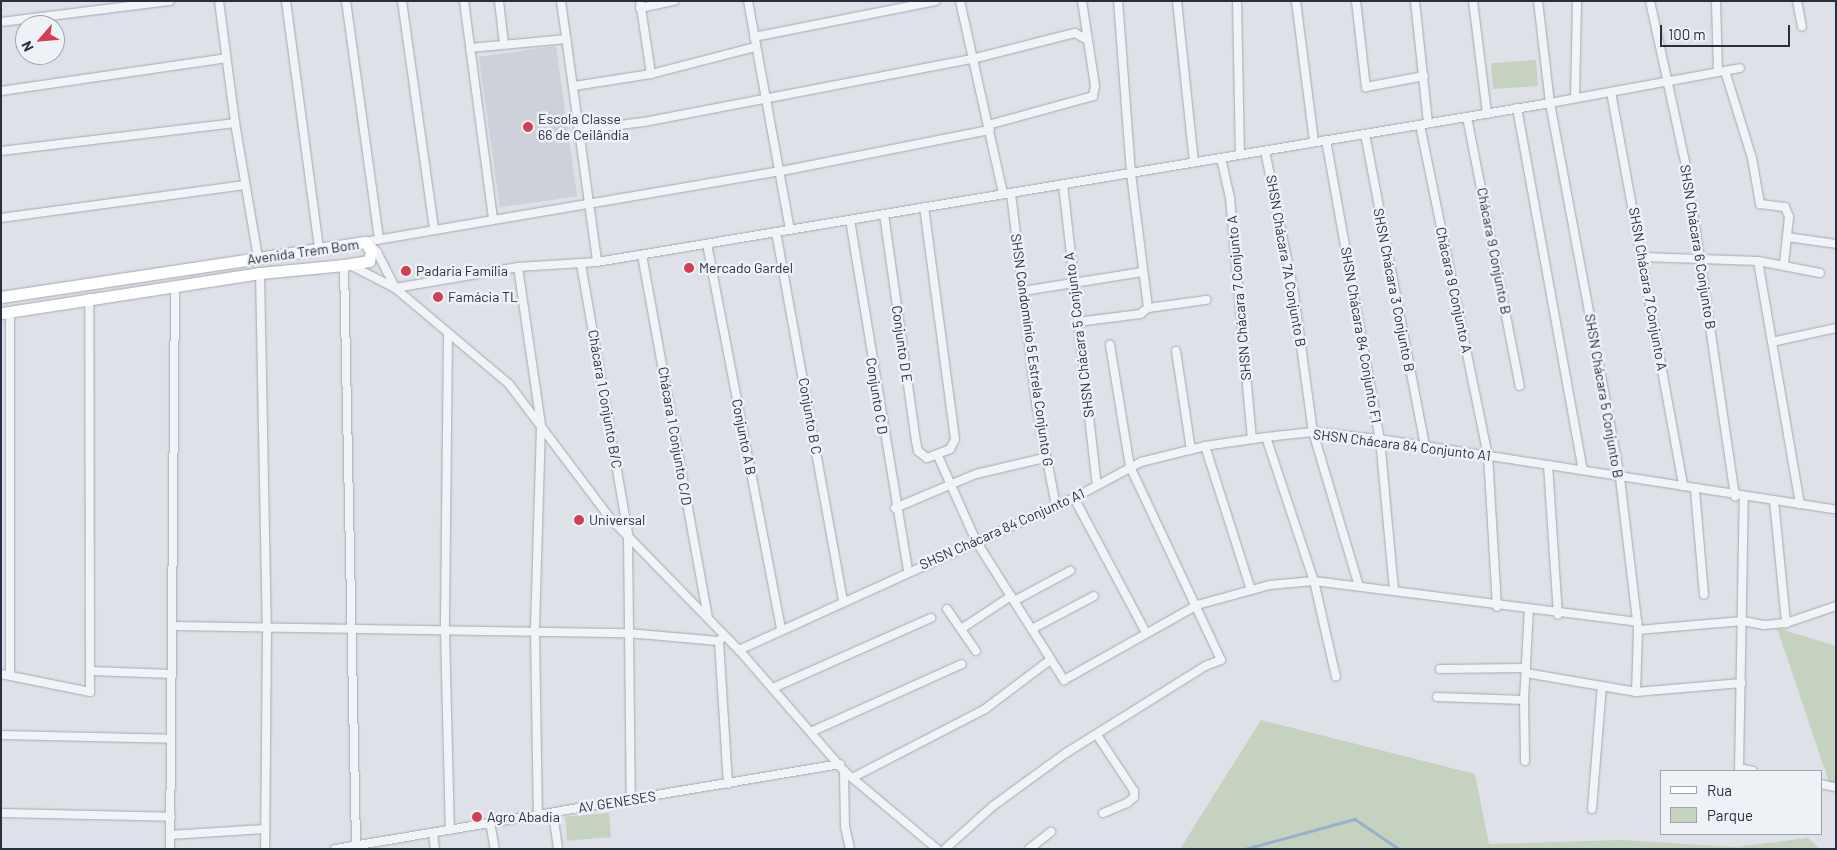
<!DOCTYPE html>
<meta charset="utf-8">
<style>
body{margin:0}
#map{position:relative;width:1837px;height:850px;overflow:hidden;background:#dee2e8;font-family:Barlow,sans-serif}
div>[style]{position:absolute}
[style*='--x']{left:calc(var(--x)*1px);top:calc(var(--y)*1px);width:calc(var(--w)*1px);rotate:calc(var(--a)*1deg)}
.built>*{inset:0;background:#ccd1da;transform-origin:0 0}
.green>*{inset:0;background:#c4d2bf;transform-origin:0 0}
.stream>*{height:2.5px;margin:-1.25px;padding:0 1.25px;transform-origin:1.25px;border-radius:1.25px;background:#98b0c9}
.roads{filter:drop-shadow(0 0 1px #a3a9b2) drop-shadow(0 0 1px #a3a9b2)}
.street>*{height:8px;margin:-4px;padding:0 4px;transform-origin:4px;border-radius:4px;background:#f1f3f6}
.secondary>*{height:11px;margin:-5.5px;padding:0 5.5px;transform-origin:5.5px;border-radius:5.5px;background:#fff}
.dots>*{width:14px;height:14px;translate:-50% -50%;box-sizing:border-box;border:2px solid #eef1f6;border-radius:50%}
span{translate:-50% -50%;white-space:nowrap;text-align:center;line-height:1.15;-webkit-text-stroke:5px #eef1f6;paint-order:stroke}
.poi-label{font-size:14px;color:#27303f}
.left{translate:0 -50%;text-align:left}
.street-label{font-size:14px;color:#27303f}
.frame{position:absolute;inset:0;border:2px solid #27303f;pointer-events:none}
.legend{position:absolute;left:1660px;top:770px;width:162px;height:65px;box-sizing:border-box;background:#eef1f6;border:1px solid #9ea4ad;margin:0;padding:6px 9px;list-style:none;font-size:15px;color:#27303f}
.legend li{display:flex;align-items:center;gap:10px;height:25px}
.legend b{width:25px;border:1px solid #9ea4ad}
.north{position:absolute;left:15px;top:15px;width:50px;height:50px;box-sizing:border-box;background:#eef1f6;border:1px solid #9ea4ad;border-radius:50%;rotate:243deg;font-size:14px;font-weight:700;line-height:20px;text-align:center;color:#27303f}
.north::after{content:'';display:block;margin:auto;width:18px;height:22px;background:#d13f56;clip-path:polygon(50% 0,100% 100%,50% 72%,0 100%)}
.scale{position:absolute;left:1660px;top:25px;width:130px;height:22px;box-sizing:border-box;border:2px solid #27303f;border-top:0;padding-left:6px;font-size:15px;line-height:18px;white-space:nowrap;color:#27303f;-webkit-text-stroke:4px #eef1f6;paint-order:stroke}
</style>
<div id="map">
<div class="built">
<div style="left:556px;top:46px;width:152px;height:78px;rotate:82deg"></div>
</div>
<div class="green">
<div style="left:1536px;top:60px;width:26px;height:45px;rotate:86deg"></div>
<div style="clip-path:polygon(1777px 628px,1836px 646px,1836px 792px,1831px 788px)"></div>
<div style="clip-path:polygon(1261px 720px,1475px 774px,1489px 844px,1621px 840px,1735px 847px,1808px 838px,1820px 849px,1180px 849px)"></div>
<div style="left:609px;top:813px;width:24px;height:44px;rotate:85deg"></div>
</div>
<div class="stream">
<div style="--x:1245;--y:849;--w:114;--a:-15.3"></div>
<div style="--x:1355;--y:819;--w:53;--a:34.3"></div>
</div>
<div class="roads">
<div class="street">
<div style="--x:219;--y:1;--w:123;--a:82.5"></div>
<div style="--x:235;--y:123;--w:137;--a:80.3"></div>
<div style="--x:286;--y:1;--w:250;--a:82.4"></div>
<div style="--x:346;--y:1;--w:240;--a:82.1"></div>
<div style="--x:402;--y:1;--w:230;--a:82"></div>
<div style="--x:464;--y:1;--w:220;--a:82.4"></div>
<div style="--x:499;--y:1;--w:43;--a:83.4"></div>
<div style="--x:561;--y:1;--w:263;--a:82.1"></div>
<div style="--x:640;--y:1;--w:74;--a:81.4"></div>
<div style="--x:748;--y:1;--w:233;--a:79.6"></div>
<div style="--x:960;--y:1;--w:198;--a:77.4"></div>
<div style="--x:1177;--y:1;--w:162;--a:84"></div>
<div style="--x:1237;--y:1;--w:154;--a:88.9"></div>
<div style="--x:1296;--y:1;--w:142;--a:82.7"></div>
<div style="--x:1356;--y:1;--w:87;--a:83.4"></div>
<div style="--x:1366;--y:87;--w:59;--a:-10.7"></div>
<div style="--x:1415;--y:1;--w:123;--a:83.9"></div>
<div style="--x:1473;--y:1;--w:114;--a:82.9"></div>
<div style="--x:1538;--y:1;--w:103;--a:83.3"></div>
<div style="--x:1550;--y:103;--w:381;--a:79.4"></div>
<div style="--x:1620;--y:478;--w:153;--a:83.2"></div>
<div style="--x:1638;--y:630;--w:62;--a:91.8"></div>
<div style="--x:1650;--y:1;--w:174;--a:77.7"></div>
<div style="--x:1687;--y:171;--w:329;--a:81.6"></div>
<div style="--x:1716;--y:1;--w:71;--a:88.4"></div>
<div style="--x:1797;--y:1;--w:26;--a:79"></div>
<div style="--x:640;--y:8;--w:35;--a:-12"></div>
<div style="--x:1;--y:22;--w:170;--a:-7.1"></div>
<div style="--x:754;--y:37;--w:185;--a:-11.2"></div>
<div style="--x:470;--y:48;--w:97;--a:-5.3"></div>
<div style="--x:1725;--y:71;--w:91;--a:72.8"></div>
<div style="--x:1752;--y:158;--w:47;--a:80.1"></div>
<div style="--x:1760;--y:204;--w:25;--a:7"></div>
<div style="--x:1785;--y:207;--w:11;--a:68"></div>
<div style="--x:1789;--y:217;--w:47;--a:96.1"></div>
<div style="--x:574;--y:86;--w:78;--a:-8.9"></div>
<div style="--x:651;--y:74;--w:107;--a:-14.6"></div>
<div style="--x:1;--y:91;--w:227;--a:-8.3"></div>
<div style="--x:1611;--y:92;--w:401;--a:79.6"></div>
<div style="--x:1575;--y:98;--w:97;--a:-88.8"></div>
<div style="--x:1517;--y:108;--w:368;--a:79.7"></div>
<div style="--x:1467;--y:117;--w:274;--a:78.9"></div>
<div style="--x:988;--y:125;--w:109;--a:-15.4"></div>
<div style="--x:1093;--y:96;--w:10;--a:-79"></div>
<div style="--x:1095;--y:86;--w:86;--a:-98.7"></div>
<div style="--x:1420;--y:125;--w:337;--a:78.4"></div>
<div style="--x:1488;--y:455;--w:152;--a:86.6"></div>
<div style="--x:579;--y:130;--w:65;--a:-7"></div>
<div style="--x:644;--y:122;--w:334;--a:-10.9"></div>
<div style="--x:972;--y:59;--w:106;--a:-14.2"></div>
<div style="--x:1075;--y:33;--w:13;--a:29"></div>
<div style="--x:1365;--y:134;--w:319;--a:79.1"></div>
<div style="--x:1326;--y:140;--w:304;--a:79.8"></div>
<div style="--x:1380;--y:439;--w:152;--a:84.7"></div>
<div style="--x:1;--y:151;--w:236;--a:-6.8"></div>
<div style="--x:1265;--y:151;--w:146;--a:78.5"></div>
<div style="--x:1294;--y:294;--w:139;--a:82.2"></div>
<div style="--x:1313;--y:432;--w:161;--a:73.4"></div>
<div style="--x:1221;--y:158;--w:41;--a:77.3"></div>
<div style="--x:1230;--y:198;--w:242;--a:84.8"></div>
<div style="--x:1063;--y:184;--w:303;--a:83.6"></div>
<div style="--x:1011;--y:193;--w:212;--a:83.2"></div>
<div style="--x:1036;--y:404;--w:104;--a:78.9"></div>
<div style="--x:884;--y:214;--w:229;--a:82"></div>
<div style="--x:916;--y:441;--w:10;--a:79"></div>
<div style="--x:918;--y:451;--w:11;--a:38"></div>
<div style="--x:927;--y:458;--w:25;--a:-21"></div>
<div style="--x:950;--y:449;--w:11;--a:-63"></div>
<div style="--x:955;--y:439;--w:234;--a:-97.6"></div>
<div style="--x:1;--y:218;--w:246;--a:-7.7"></div>
<div style="--x:850;--y:220;--w:357;--a:80.6"></div>
<div style="--x:776;--y:232;--w:375;--a:79.7"></div>
<div style="--x:1787;--y:237;--w:49;--a:8.1"></div>
<div style="--x:365;--y:242;--w:423;--a:-9.7"></div>
<div style="--x:782;--y:171;--w:212;--a:-11.2"></div>
<div style="--x:707;--y:244;--w:393;--a:79.1"></div>
<div style="--x:370;--y:245;--w:10;--a:45"></div>
<div style="--x:377;--y:252;--w:38;--a:63"></div>
<div style="--x:642;--y:255;--w:368;--a:79.7"></div>
<div style="--x:1642;--y:257;--w:116;--a:2"></div>
<div style="--x:1758;--y:261;--w:63;--a:11"></div>
<div style="--x:1758;--y:261;--w:247;--a:80.2"></div>
<div style="--x:348;--y:264;--w:53;--a:27.1"></div>
<div style="--x:395;--y:288;--w:149;--a:40.1"></div>
<div style="--x:509;--y:384;--w:168;--a:53"></div>
<div style="--x:610;--y:518;--w:185;--a:45.7"></div>
<div style="--x:739;--y:650;--w:160;--a:49"></div>
<div style="--x:844;--y:771;--w:121;--a:40"></div>
<div style="--x:581;--y:264;--w:274;--a:80.1"></div>
<div style="--x:628;--y:534;--w:266;--a:89.4"></div>
<div style="--x:344;--y:265;--w:580;--a:88.81"></div>
<div style="--x:518;--y:267;--w:160;--a:81.7"></div>
<div style="--x:541;--y:425;--w:207;--a:91.7"></div>
<div style="--x:535;--y:632;--w:183;--a:89.1"></div>
<div style="--x:260;--y:273;--w:355;--a:88.9"></div>
<div style="--x:267;--y:628;--w:221;--a:90.5"></div>
<div style="--x:395;--y:288;--w:125;--a:-9.7"></div>
<div style="--x:518;--y:267;--w:79;--a:-3.6"></div>
<div style="--x:597;--y:262;--w:966;--a:-9.47"></div>
<div style="--x:1550;--y:103;--w:193;--a:-10.4"></div>
<div style="--x:1023;--y:291;--w:121;--a:-9"></div>
<div style="--x:1148;--y:308;--w:59;--a:-7.9"></div>
<div style="--x:10;--y:312;--w:363;--a:90"></div>
<div style="--x:1077;--y:322;--w:64;--a:-7.2"></div>
<div style="--x:1140;--y:314;--w:10;--a:-37"></div>
<div style="--x:1148;--y:308;--w:136;--a:-97.2"></div>
<div style="--x:1131;--y:173;--w:172;--a:-94.3"></div>
<div style="--x:448;--y:334;--w:297;--a:90.6"></div>
<div style="--x:445;--y:631;--w:199;--a:88.6"></div>
<div style="--x:1772;--y:342;--w:66;--a:-12.3"></div>
<div style="--x:1176;--y:351;--w:100;--a:81.4"></div>
<div style="--x:1266;--y:437;--w:152;--a:71.6"></div>
<div style="--x:1314;--y:581;--w:98;--a:77.1"></div>
<div style="--x:1205;--y:446;--w:151;--a:72.3"></div>
<div style="--x:938;--y:456;--w:93;--a:65.9"></div>
<div style="--x:976;--y:541;--w:165;--a:57.7"></div>
<div style="--x:1064;--y:680;--w:153;--a:-29.4"></div>
<div style="--x:1197;--y:605;--w:76;--a:-15.3"></div>
<div style="--x:1270;--y:585;--w:44;--a:-5.2"></div>
<div style="--x:1314;--y:581;--w:326;--a:7.2"></div>
<div style="--x:1548;--y:465;--w:150;--a:86.2"></div>
<div style="--x:1695;--y:490;--w:105;--a:85.1"></div>
<div style="--x:1074;--y:498;--w:153;--a:61.9"></div>
<div style="--x:1774;--y:500;--w:124;--a:84.4"></div>
<div style="--x:895;--y:508;--w:88;--a:-22.8"></div>
<div style="--x:976;--y:474;--w:70;--a:-13.2"></div>
<div style="--x:1014;--y:601;--w:64;--a:-28.2"></div>
<div style="--x:947;--y:609;--w:51;--a:55.4"></div>
<div style="--x:172;--y:626;--w:455;--a:0.9"></div>
<div style="--x:627;--y:633;--w:92;--a:5"></div>
<div style="--x:961;--y:629;--w:60;--a:-33.4"></div>
<div style="--x:1032;--y:629;--w:70;--a:-28"></div>
<div style="--x:1638;--y:630;--w:105;--a:-4.9"></div>
<div style="--x:1743;--y:621;--w:21;--a:11"></div>
<div style="--x:1764;--y:625;--w:22;--a:-5"></div>
<div style="--x:1786;--y:623;--w:53;--a:-18.8"></div>
<div style="--x:722;--y:638;--w:4;--a:135"></div>
<div style="--x:719;--y:641;--w:143;--a:86.4"></div>
<div style="--x:739;--y:650;--w:368;--a:-24.4"></div>
<div style="--x:1074;--y:498;--w:76;--a:-28.2"></div>
<div style="--x:1141;--y:462;--w:66;--a:-14"></div>
<div style="--x:1205;--y:446;--w:62;--a:-8.4"></div>
<div style="--x:1266;--y:437;--w:47;--a:-6.1"></div>
<div style="--x:1313;--y:432;--w:67;--a:6"></div>
<div style="--x:1380;--y:439;--w:461;--a:8.8"></div>
<div style="--x:1440;--y:669;--w:86;--a:-0.7"></div>
<div style="--x:91;--y:671;--w:81;--a:2.1"></div>
<div style="--x:1526;--y:673;--w:112;--a:9.8"></div>
<div style="--x:1636;--y:692;--w:106;--a:-4.9"></div>
<div style="--x:1;--y:674;--w:91;--a:11.4"></div>
<div style="--x:90;--y:692;--w:394;--a:-90.1"></div>
<div style="--x:773;--y:688;--w:173;--a:-23.9"></div>
<div style="--x:1437;--y:697;--w:87;--a:2"></div>
<div style="--x:813;--y:731;--w:163;--a:-24.2"></div>
<div style="--x:1;--y:735;--w:170;--a:1.3"></div>
<div style="--x:1097;--y:735;--w:67;--a:56.5"></div>
<div style="--x:1134;--y:791;--w:6;--a:90"></div>
<div style="--x:1134;--y:797;--w:9;--a:139"></div>
<div style="--x:1127;--y:803;--w:26;--a:157"></div>
<div style="--x:1525;--y:761;--w:61;--a:-90.9"></div>
<div style="--x:1524;--y:700;--w:91;--a:-86.9"></div>
<div style="--x:1739;--y:768;--w:14;--a:12"></div>
<div style="--x:844;--y:771;--w:56;--a:89"></div>
<div style="--x:845;--y:827;--w:23;--a:77"></div>
<div style="--x:1739;--y:771;--w:274;--a:-89"></div>
<div style="--x:852;--y:778;--w:150;--a:-27.4"></div>
<div style="--x:985;--y:709;--w:81;--a:-37"></div>
<div style="--x:1821;--y:784;--w:13;--a:13"></div>
<div style="--x:1592;--y:809;--w:123;--a:-85.4"></div>
<div style="--x:1;--y:813;--w:170;--a:1.3"></div>
<div style="--x:553;--y:813;--w:36;--a:82"></div>
<div style="--x:490;--y:822;--w:27;--a:80"></div>
<div style="--x:433;--y:833;--w:16;--a:83"></div>
<div style="--x:170;--y:835;--w:95;--a:-3.6"></div>
<div style="--x:170;--y:849;--w:563;--a:-89.49"></div>
<div style="--x:335;--y:849;--w:512;--a:-9.55"></div>
<div style="--x:945;--y:849;--w:64;--a:-41.9"></div>
<div style="--x:993;--y:806;--w:90;--a:-36"></div>
<div style="--x:1066;--y:753;--w:164;--a:-32"></div>
<div style="--x:1205;--y:666;--w:17;--a:-21"></div>
<div style="--x:1221;--y:660;--w:213;--a:-115.2"></div>
<div style="--x:1130;--y:467;--w:124;--a:-99.3"></div>
<div style="--x:1029;--y:849;--w:28;--a:-38"></div>
</div>
<div class="secondary">
<div style="--x:1;--y:297;--w:368;--a:-8.6"></div>
<div style="--x:365;--y:242;--w:11;--a:56"></div>
<div style="--x:371;--y:251;--w:10;--a:101"></div>
<div style="--x:369;--y:261;--w:25;--a:171"></div>
<div style="--x:344;--y:265;--w:84;--a:174.6"></div>
<div style="--x:260;--y:273;--w:262;--a:171.2"></div>
</div>
</div>
<div class="dots">
<div style="left:528px;top:127px;background:#d13f56"></div>
<div style="left:689px;top:268px;background:#d13f56"></div>
<div style="left:406px;top:271px;background:#d13f56"></div>
<div style="left:438px;top:297px;background:#d13f56"></div>
<div style="left:579px;top:520px;background:#d13f56"></div>
<div style="left:477px;top:817px;background:#d13f56"></div>
</div>
<div class="poi-label">
<span class="left" style="left:538px;top:127px">Escola Classe<br>66 de Ceilândia</span>
<span class="left" style="left:699px;top:268px">Mercado Gardel</span>
<span class="left" style="left:416px;top:271px">Padaria Família</span>
<span class="left" style="left:448px;top:297px">Famácia TL</span>
<span class="left" style="left:589px;top:520px">Universal</span>
<span class="left" style="left:487px;top:817px">Agro Abadia</span>
</div>
<div class="street-label">
<span style="left:1698px;top:247px;rotate:81deg">SHSN Chácara 6 Conjunto B</span>
<span style="left:1494px;top:251px;rotate:79deg">Chácara 9 Conjunto B</span>
<span style="left:303px;top:252px;rotate:-8deg">Avenida Trem Bom</span>
<span style="left:1286px;top:261px;rotate:80deg">SHSN Chácara 7A Conjunto B</span>
<span style="left:1648px;top:289px;rotate:80deg">SHSN Chácara 7 Conjunto A</span>
<span style="left:1394px;top:290px;rotate:79deg">SHSN Chácara 3 Conjunto B</span>
<span style="left:1454px;top:290px;rotate:78deg">Chácara 9 Conjunto A</span>
<span style="left:1239px;top:298px;rotate:-95deg">SHSN Chácara 7 Conjunto A</span>
<span style="left:1079px;top:335px;rotate:-97deg">SHSN Chácara 5 Conjunto A</span>
<span style="left:1361px;top:335px;rotate:80deg">SHSN Chácara 84 Conjunto F1</span>
<span style="left:902px;top:344px;rotate:82deg">Conjunto D E</span>
<span style="left:1032px;top:350px;rotate:82deg">SHSN Condomínio 5 Estrela Conjunto G</span>
<span style="left:877px;top:396px;rotate:81deg">Conjunto C D</span>
<span style="left:1604px;top:396px;rotate:80deg">SHSN Chácara 5 Conjunto B</span>
<span style="left:605px;top:399px;rotate:80deg">Chácara 1 Conjunto B/C</span>
<span style="left:810px;top:416px;rotate:80deg">Conjunto B C</span>
<span style="left:675px;top:436px;rotate:80deg">Chácara 1 Conjunto C/D</span>
<span style="left:744px;top:437px;rotate:79deg">Conjunto A B</span>
<span style="left:1402px;top:445px;rotate:7deg">SHSN Chácara 84 Conjunto A1</span>
<span style="left:1002px;top:529px;rotate:-24deg">SHSN Chácara 84 Conjunto A1</span>
<span style="left:617px;top:802px;rotate:-9deg">AV GENESES</span>
</div>
<div class="frame"></div>
<ul class="legend">
<li><b style="height:6px;background:#fff"></b>Rua</li>
<li><b style="height:14px;background:#c4d2bf"></b>Parque</li>
</ul>
<div class="north">N</div>
<div class="scale">100 m</div>
</div>
